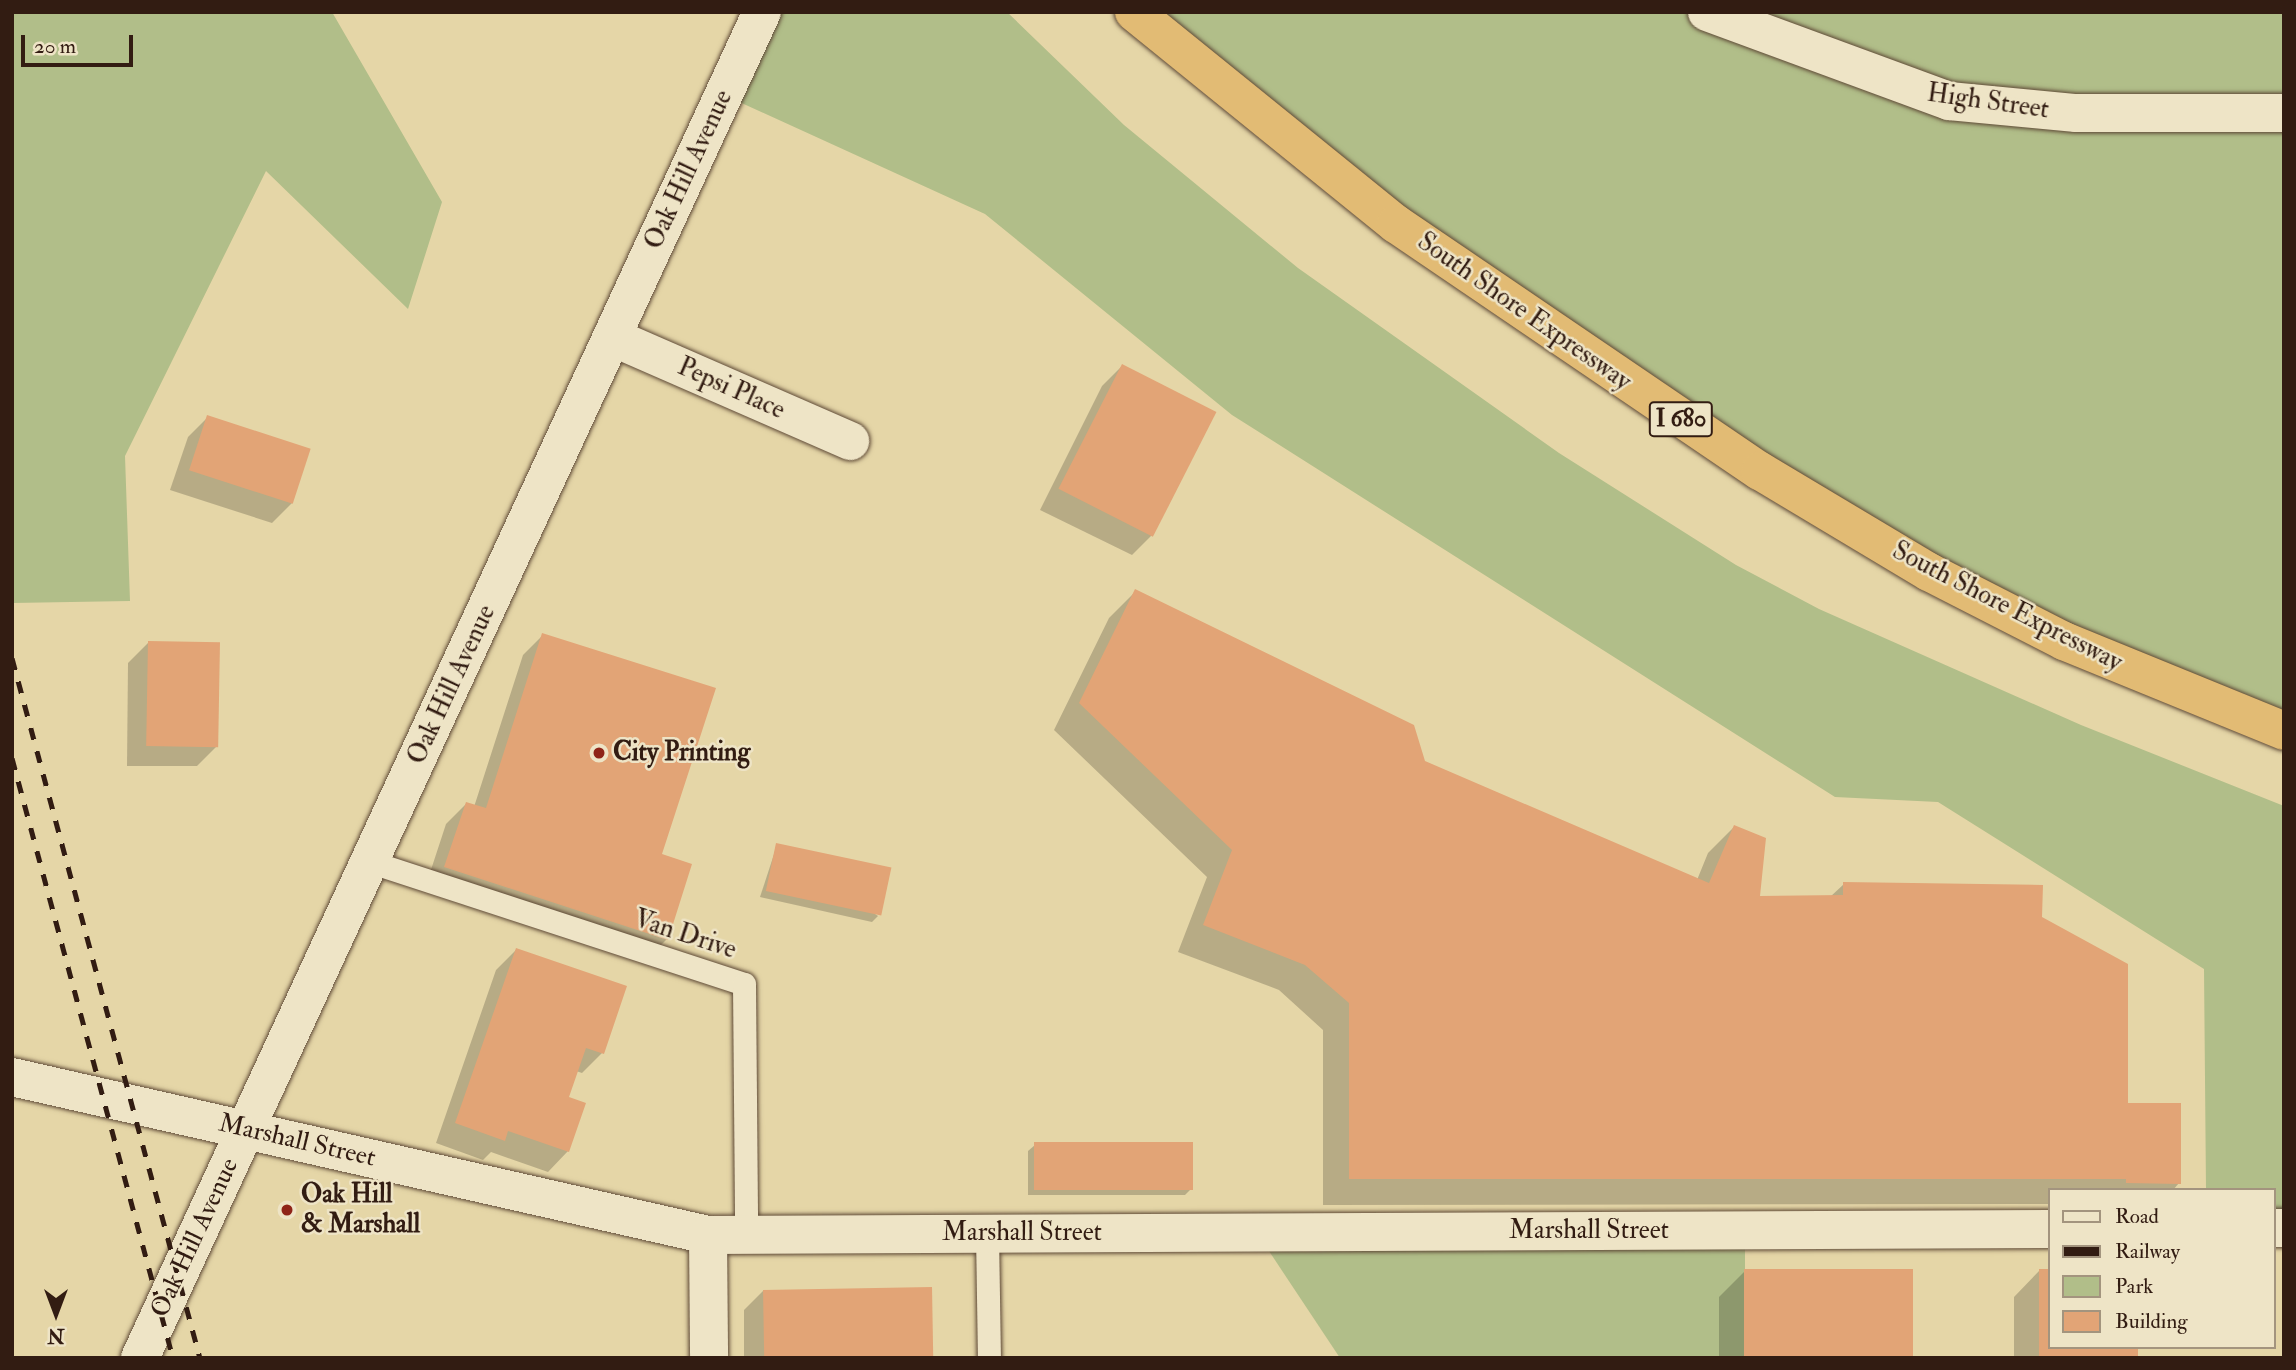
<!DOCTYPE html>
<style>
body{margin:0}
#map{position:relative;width:2296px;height:1370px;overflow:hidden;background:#e5d6a7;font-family:"IM FELL Double Pica",serif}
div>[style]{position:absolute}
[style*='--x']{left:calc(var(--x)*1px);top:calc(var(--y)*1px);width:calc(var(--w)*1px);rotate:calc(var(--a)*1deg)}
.green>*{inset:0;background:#b1be89}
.shadow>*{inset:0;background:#0003}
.building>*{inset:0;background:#e2a476;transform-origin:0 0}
.roads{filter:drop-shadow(0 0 2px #5f4a37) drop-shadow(0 0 2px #5f4a37)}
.lane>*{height:23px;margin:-11.5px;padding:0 11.5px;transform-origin:11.5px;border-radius:11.5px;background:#eee4c6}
.street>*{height:38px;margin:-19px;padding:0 19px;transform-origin:19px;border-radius:19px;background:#eee4c6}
.secondary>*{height:38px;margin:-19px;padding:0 19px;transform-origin:19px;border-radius:19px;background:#eee4c6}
.highway>*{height:38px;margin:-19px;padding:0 19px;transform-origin:19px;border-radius:19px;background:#e2bb74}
.rail>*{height:5px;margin-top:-2.5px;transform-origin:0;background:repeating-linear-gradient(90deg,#321c12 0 12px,transparent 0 24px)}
.dots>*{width:19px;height:19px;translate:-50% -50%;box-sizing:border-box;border:4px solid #eee4c6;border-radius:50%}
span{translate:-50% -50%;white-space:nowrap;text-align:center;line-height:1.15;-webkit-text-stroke:5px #eee4c6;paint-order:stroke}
.shield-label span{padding:2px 5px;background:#eee4c6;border:2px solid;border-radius:5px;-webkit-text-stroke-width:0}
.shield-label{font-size:24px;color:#321c12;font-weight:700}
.street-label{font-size:26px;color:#321c12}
.poi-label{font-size:26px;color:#321c12;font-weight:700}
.left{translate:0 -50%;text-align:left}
.frame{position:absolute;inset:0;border:14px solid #321c12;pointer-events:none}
.legend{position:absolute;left:2048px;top:1188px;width:228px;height:161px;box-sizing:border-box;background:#eee4c6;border:2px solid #a3947e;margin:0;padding:9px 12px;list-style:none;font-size:21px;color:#321c12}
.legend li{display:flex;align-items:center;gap:14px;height:35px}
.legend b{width:35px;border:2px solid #a3947e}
.north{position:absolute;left:21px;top:1279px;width:70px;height:70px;-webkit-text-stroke:5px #eee4c6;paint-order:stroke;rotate:180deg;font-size:19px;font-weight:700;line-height:28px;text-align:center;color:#321c12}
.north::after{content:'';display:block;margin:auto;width:24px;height:32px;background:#321c12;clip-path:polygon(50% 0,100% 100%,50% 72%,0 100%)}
.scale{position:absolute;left:21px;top:35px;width:112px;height:32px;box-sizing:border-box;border:4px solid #321c12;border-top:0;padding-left:9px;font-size:21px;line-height:24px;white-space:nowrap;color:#321c12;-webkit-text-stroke:5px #eee4c6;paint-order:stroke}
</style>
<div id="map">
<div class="green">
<div style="clip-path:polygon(12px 12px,332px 12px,442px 202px,408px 309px,266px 171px,125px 456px,130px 601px,12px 603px)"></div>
<div style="clip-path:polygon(762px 12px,1007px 12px,1124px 125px,1298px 268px,1559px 453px,1736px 565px,1819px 609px,2081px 725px,2284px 806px,2284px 1228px,2273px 1228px,2273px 1190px,2206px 1190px,2204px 969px,1938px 802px,1835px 797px,1232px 415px,985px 214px,724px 95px)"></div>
<div style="clip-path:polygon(1134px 12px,2284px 12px,2284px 731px,1760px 471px)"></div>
<div style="clip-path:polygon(1745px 1230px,1745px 1358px,1340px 1358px,1257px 1233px)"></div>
</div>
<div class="shadow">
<div style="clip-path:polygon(1122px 366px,1152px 535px,1132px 555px,1040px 510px,1102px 386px)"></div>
<div style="clip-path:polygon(208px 417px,292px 503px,272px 523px,170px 490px,188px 437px)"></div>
<div style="clip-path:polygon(1135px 592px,1424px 762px,1697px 880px,1708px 853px,1734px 827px,1758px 898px,1830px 897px,1844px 884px,2040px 918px,2126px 1105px,2179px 1183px,2173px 1190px,2049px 1190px,2049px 1204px,1323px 1205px,1323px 1030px,1279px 990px,1178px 952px,1207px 877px,1054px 730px,1109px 618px)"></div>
<div style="clip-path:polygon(543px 635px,660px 856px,667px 939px,647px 959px,425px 888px,446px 824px,466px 804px,474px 807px,523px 655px)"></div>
<div style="clip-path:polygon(148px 643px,217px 746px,197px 766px,127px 766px,128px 663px)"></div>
<div style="clip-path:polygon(777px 845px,878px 916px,872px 922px,760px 897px)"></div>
<div style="clip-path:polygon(516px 950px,602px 1053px,582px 1073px,576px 1071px,567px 1098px,568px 1151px,548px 1172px,491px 1152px,483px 1160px,436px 1143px,496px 970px)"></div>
<div style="clip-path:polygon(1035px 1145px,1191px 1189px,1185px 1195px,1028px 1195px,1028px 1151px)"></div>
<div style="clip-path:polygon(2040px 1270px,2049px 1270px,2049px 1347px,2136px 1358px,2014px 1358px,2014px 1297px)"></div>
<div style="clip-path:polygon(1745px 1271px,1911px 1358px,1719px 1358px,1719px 1297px)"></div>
<div style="clip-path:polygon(764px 1290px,931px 1358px,744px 1358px,744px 1310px)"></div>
</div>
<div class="building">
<div style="left:1122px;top:364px;width:106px;height:140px;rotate:27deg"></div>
<div style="left:207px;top:415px;width:109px;height:58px;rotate:18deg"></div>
<div style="clip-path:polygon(1135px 589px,1414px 725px,1425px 761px,1709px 883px,1734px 825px,1766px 838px,1760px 896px,1843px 895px,1843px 882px,2043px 885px,2042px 917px,2128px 964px,2128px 1103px,2181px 1103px,2181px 1184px,2126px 1183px,2126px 1179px,1349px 1179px,1349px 1003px,1305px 965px,1203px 925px,1232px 850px,1079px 703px)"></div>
<div style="clip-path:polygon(542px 633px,716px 688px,662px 854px,692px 864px,668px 940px,444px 867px,466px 802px,486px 808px)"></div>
<div style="left:148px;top:641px;width:72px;height:105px;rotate:1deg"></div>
<div style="left:776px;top:843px;width:118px;height:49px;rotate:12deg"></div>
<div style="clip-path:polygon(516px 948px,627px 986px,604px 1054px,586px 1048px,569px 1097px,586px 1103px,569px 1152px,508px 1131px,505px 1141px,455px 1123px)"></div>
<div style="left:1193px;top:1142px;width:48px;height:159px;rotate:90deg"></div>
<div style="left:1744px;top:1269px;width:169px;height:89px"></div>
<div style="clip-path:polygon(2039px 1269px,2049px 1269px,2049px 1347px,2138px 1347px,2138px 1358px,2039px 1358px)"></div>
<div style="left:932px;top:1287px;width:71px;height:169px;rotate:89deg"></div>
</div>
<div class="roads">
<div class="lane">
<div style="--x:371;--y:862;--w:392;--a:18.1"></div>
<div style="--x:744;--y:984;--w:251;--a:89.5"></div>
<div style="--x:987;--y:1233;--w:125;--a:89.1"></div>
</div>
<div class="street">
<div style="--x:1707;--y:12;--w:258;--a:20.2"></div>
<div style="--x:1949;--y:101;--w:128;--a:5.4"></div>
<div style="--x:2076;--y:113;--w:208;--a:0"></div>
<div style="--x:612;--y:337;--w:260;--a:23.6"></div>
<div style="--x:708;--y:1235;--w:123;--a:89.5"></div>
</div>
<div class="secondary">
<div style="--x:12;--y:1077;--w:714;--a:12.79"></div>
<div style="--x:708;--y:1235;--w:1341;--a:-0.26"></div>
<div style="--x:2273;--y:1228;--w:11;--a:0"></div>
<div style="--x:140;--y:1358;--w:1483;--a:-65.2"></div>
</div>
<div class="highway">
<div style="--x:1134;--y:12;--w:337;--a:39"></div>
<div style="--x:1396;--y:224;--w:440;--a:34.2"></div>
<div style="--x:1760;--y:471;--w:197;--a:30.9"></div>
<div style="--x:1929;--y:572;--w:152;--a:27.1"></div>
<div style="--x:2064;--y:641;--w:238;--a:22.2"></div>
</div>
</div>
<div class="rail">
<div style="--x:12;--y:658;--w:725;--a:74.97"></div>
<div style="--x:12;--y:758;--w:621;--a:74.98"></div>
</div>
<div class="dots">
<div style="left:599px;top:753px;background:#8f2418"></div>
<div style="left:287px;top:1210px;background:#8f2418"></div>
</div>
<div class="shield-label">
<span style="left:1681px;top:419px">I 680</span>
</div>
<div class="street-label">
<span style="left:1988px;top:102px;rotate:8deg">High Street</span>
<span style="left:689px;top:170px;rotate:-65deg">Oak Hill Avenue</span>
<span style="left:1524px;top:312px;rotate:35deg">South Shore Expressway</span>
<span style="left:731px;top:389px;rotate:24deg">Pepsi Place</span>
<span style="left:2007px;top:607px;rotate:27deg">South Shore Expressway</span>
<span style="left:452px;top:685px;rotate:-65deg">Oak Hill Avenue</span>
<span style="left:685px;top:935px;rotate:18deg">Van Drive</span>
<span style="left:297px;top:1141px;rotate:13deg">Marshall Street</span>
<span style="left:1589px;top:1231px">Marshall Street</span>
<span style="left:1022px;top:1233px">Marshall Street</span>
<span style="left:195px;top:1238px;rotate:-65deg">Oak Hill Avenue</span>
</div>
<div class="poi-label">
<span class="left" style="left:613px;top:753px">City Printing</span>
<span class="left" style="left:301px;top:1210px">Oak Hill<br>&amp; Marshall</span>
</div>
<div class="frame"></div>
<ul class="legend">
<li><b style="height:9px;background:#eee4c6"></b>Road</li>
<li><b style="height:9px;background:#321c12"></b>Railway</li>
<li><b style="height:19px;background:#b1be89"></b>Park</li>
<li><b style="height:19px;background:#e2a476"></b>Building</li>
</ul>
<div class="north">N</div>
<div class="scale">20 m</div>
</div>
